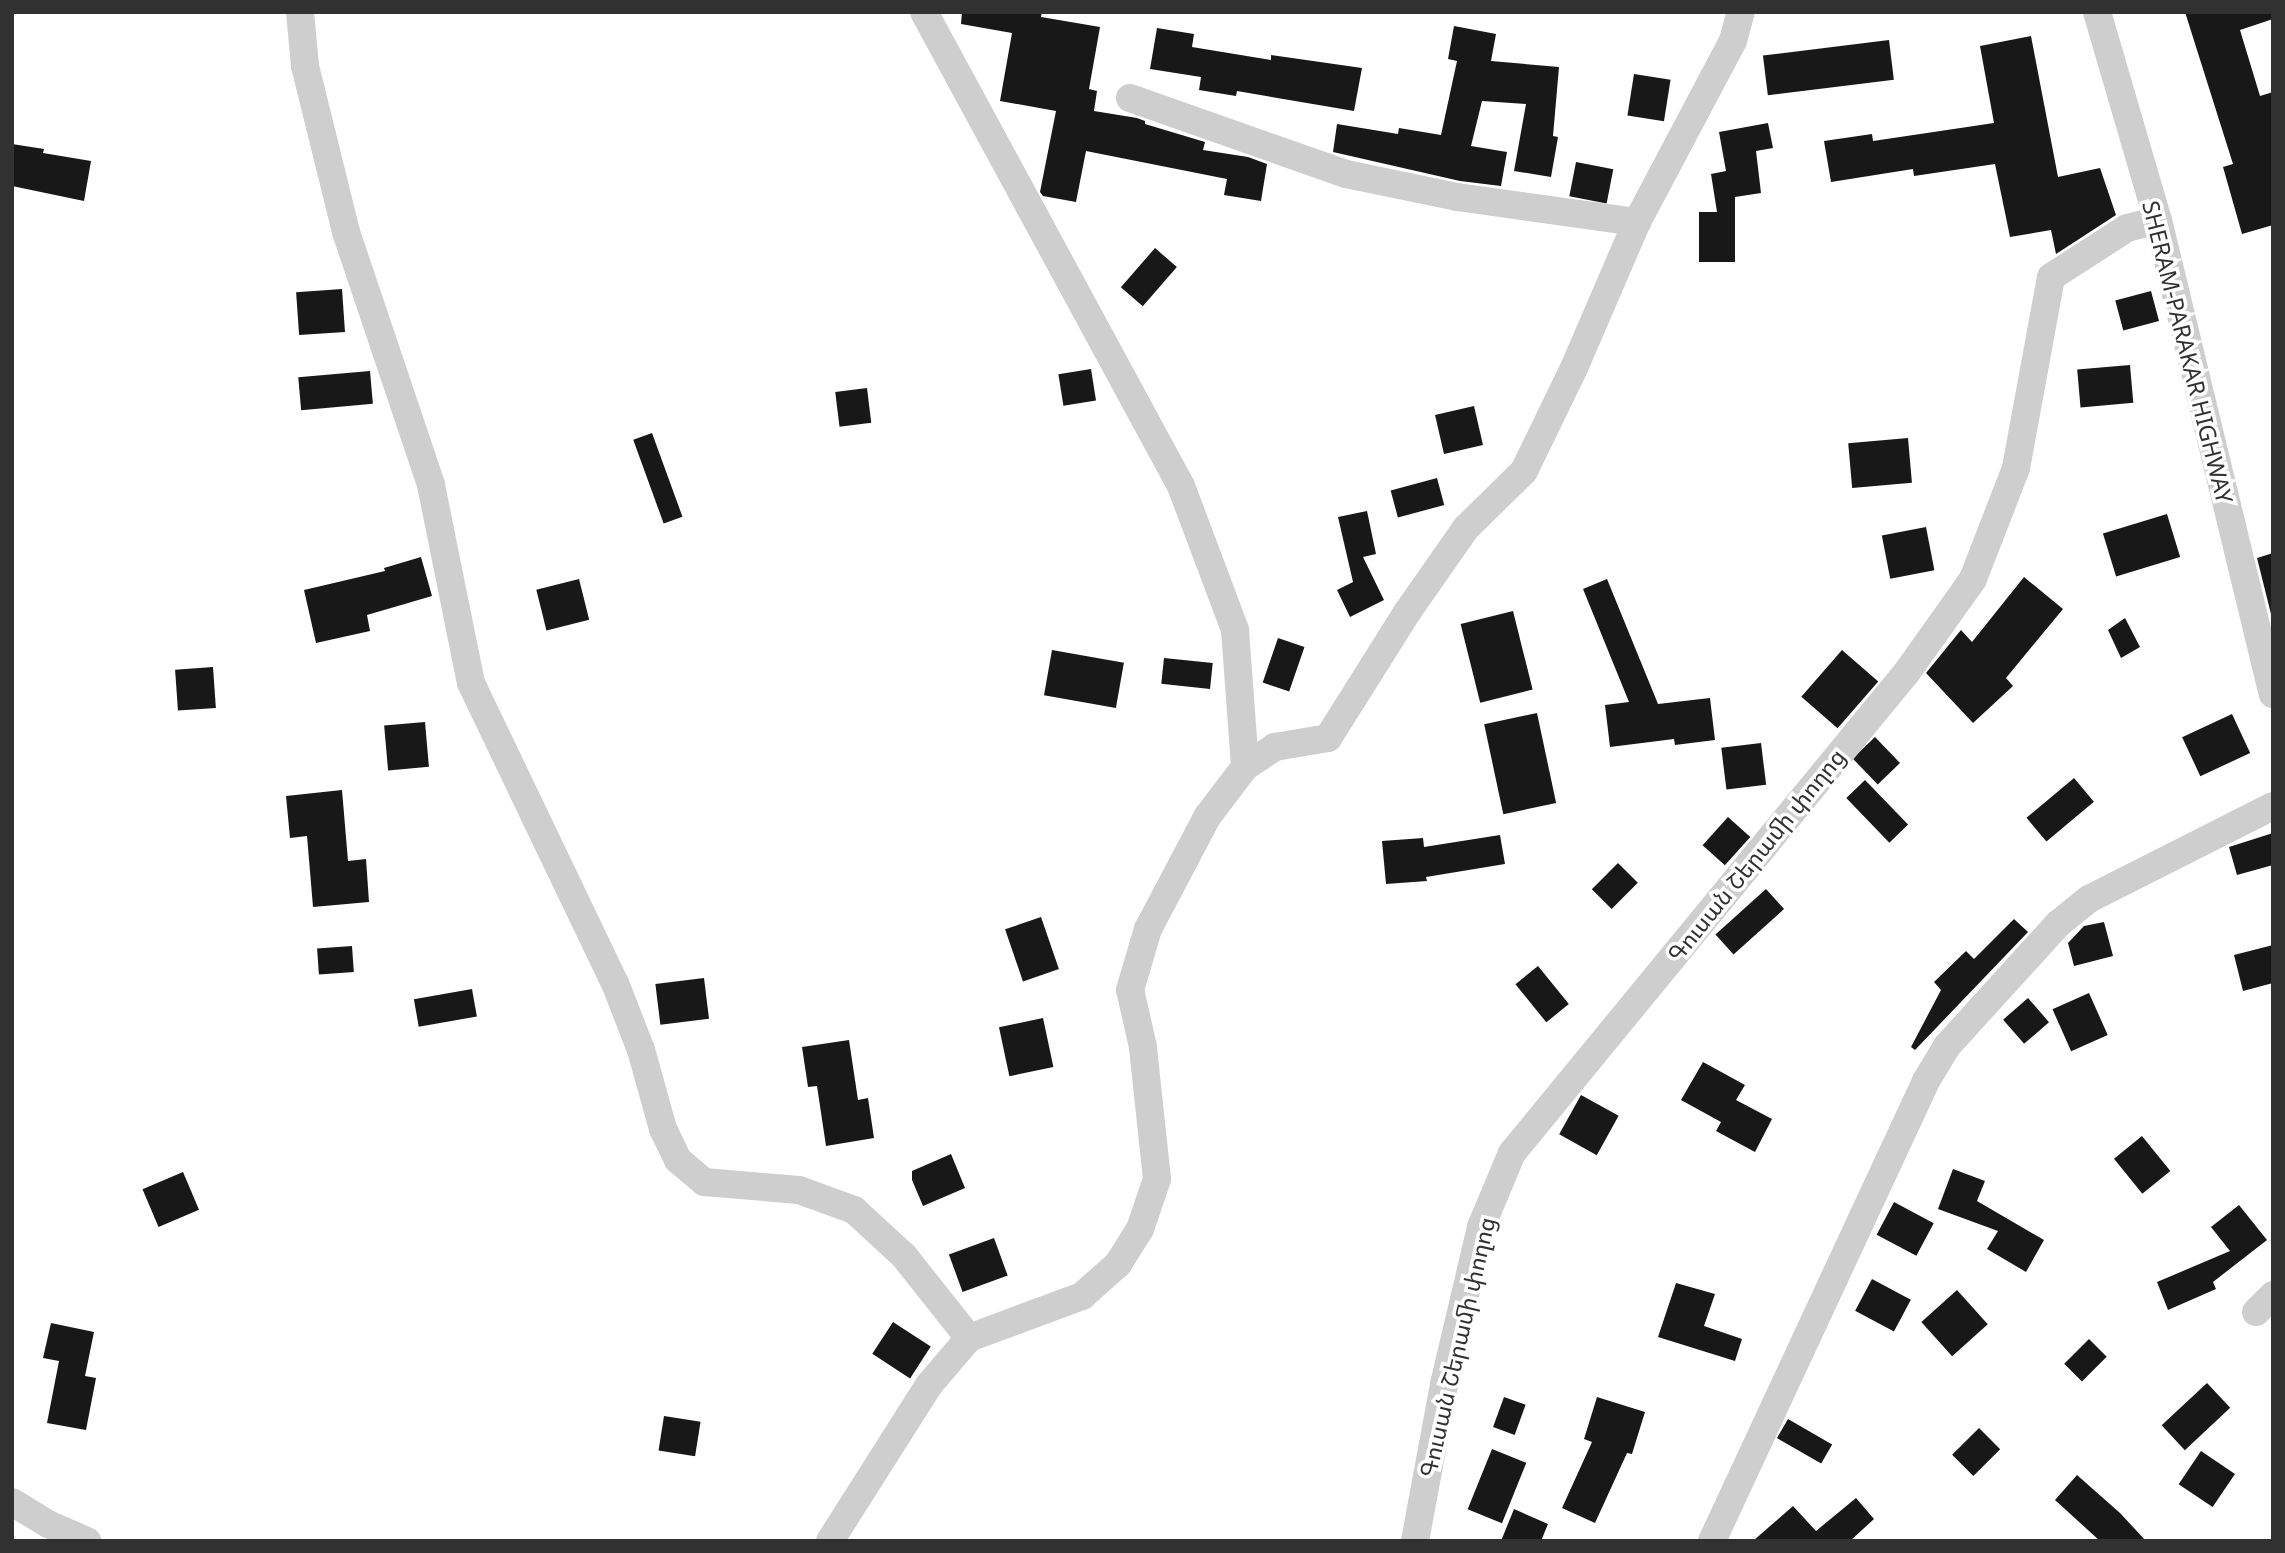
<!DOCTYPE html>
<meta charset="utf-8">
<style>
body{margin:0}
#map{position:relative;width:2285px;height:1553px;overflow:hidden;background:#fff;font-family:"Noto Sans","Noto Sans Armenian",sans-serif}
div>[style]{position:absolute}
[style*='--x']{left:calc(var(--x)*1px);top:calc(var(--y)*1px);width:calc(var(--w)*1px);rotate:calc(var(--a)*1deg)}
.building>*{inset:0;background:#181818;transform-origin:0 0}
.minor>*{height:28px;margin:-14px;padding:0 14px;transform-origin:14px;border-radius:14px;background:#cecece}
span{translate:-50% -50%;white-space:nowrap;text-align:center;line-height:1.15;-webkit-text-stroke:7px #fff;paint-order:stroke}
.street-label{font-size:23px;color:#313131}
.frame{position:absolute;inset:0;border:14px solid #313131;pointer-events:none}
</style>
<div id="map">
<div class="building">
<div style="clip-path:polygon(962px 12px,1042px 12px,1041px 17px,1100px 27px,1089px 89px,1097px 91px,1094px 111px,1137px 118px,1145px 121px,1145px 124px,1205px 142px,1203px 150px,1248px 157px,1267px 164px,1261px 201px,1224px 195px,1227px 179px,1086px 151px,1076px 202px,1043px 196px,1040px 192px,1056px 111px,1000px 101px,1012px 33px,961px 24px)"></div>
<div style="clip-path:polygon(2185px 12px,2273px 12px,2273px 19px,2240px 30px,2260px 96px,2273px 92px,2273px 225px,2242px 234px,2223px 167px,2233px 164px)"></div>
<div style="clip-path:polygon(1454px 26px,1496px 34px,1491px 61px,1559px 67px,1553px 136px,1558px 137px,1551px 177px,1514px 171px,1526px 104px,1482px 101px,1471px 146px,1507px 152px,1501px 186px,1460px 181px,1333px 152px,1337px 124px,1398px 134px,1399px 128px,1441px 135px,1457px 61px,1448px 59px)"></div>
<div style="clip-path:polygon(1157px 28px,1194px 34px,1192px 47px,1271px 60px,1271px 55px,1362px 68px,1354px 111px,1237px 91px,1236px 96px,1199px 90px,1201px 77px,1150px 69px)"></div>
<div style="clip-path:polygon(2031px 36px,2058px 177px,2100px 168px,2116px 215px,2056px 254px,2051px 230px,2010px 237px,1995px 164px,1914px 176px,1913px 169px,1831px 182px,1824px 141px,1872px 134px,1873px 141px,1994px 123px,1980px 46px)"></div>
<div style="left:1889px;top:40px;width:40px;height:127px;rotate:83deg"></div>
<div style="left:1634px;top:74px;width:37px;height:42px;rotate:9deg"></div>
<div style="clip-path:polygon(1768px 123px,1773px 148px,1756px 151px,1761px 193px,1735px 197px,1735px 262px,1699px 262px,1699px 212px,1717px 212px,1711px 174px,1726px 171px,1719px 132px)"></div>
<div style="clip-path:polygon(12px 144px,44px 149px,43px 153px,91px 161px,84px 201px,12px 186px)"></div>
<div style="left:1576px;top:162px;width:38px;height:35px;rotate:11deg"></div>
<div style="left:1155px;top:248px;width:29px;height:52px;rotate:41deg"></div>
<div style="left:342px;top:289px;width:43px;height:46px;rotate:86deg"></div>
<div style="left:2151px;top:291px;width:31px;height:37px;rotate:75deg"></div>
<div style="left:2130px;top:365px;width:38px;height:53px;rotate:85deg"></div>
<div style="left:1091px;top:369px;width:32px;height:33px;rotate:81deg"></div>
<div style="left:370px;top:371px;width:33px;height:72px;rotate:85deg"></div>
<div style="left:867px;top:388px;width:35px;height:32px;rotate:83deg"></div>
<div style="left:1474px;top:406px;width:40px;height:40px;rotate:77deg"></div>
<div style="left:652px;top:433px;width:89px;height:20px;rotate:70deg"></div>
<div style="left:1908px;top:438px;width:45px;height:60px;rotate:85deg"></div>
<div style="left:1437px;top:478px;width:28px;height:48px;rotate:75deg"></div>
<div style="clip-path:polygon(1367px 511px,1376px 554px,1363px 557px,1384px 600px,1350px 617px,1337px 590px,1353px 582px,1338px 517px)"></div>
<div style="left:2167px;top:514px;width:45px;height:67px;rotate:73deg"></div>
<div style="left:1926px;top:527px;width:44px;height:45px;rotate:79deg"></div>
<div style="clip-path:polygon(2273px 553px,2273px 622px,2257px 558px)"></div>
<div style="clip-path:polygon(421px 557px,432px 596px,367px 615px,370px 631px,316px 643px,304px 590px,385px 571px,384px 568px)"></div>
<div style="clip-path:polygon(2024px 577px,2063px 609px,2006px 678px,2013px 686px,1973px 723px,1926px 673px,1961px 630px,1972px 642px)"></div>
<div style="left:579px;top:579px;width:42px;height:44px;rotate:76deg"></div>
<div style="clip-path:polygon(1607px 579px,1658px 704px,1710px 698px,1715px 740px,1675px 745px,1674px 739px,1610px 747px,1605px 705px,1629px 702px,1583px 589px)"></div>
<div style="left:1513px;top:611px;width:81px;height:54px;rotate:76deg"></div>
<div style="clip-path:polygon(2125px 618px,2140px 647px,2121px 658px,2108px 630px)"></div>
<div style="left:1278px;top:638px;width:28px;height:47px;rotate:19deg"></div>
<div style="left:1052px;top:650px;width:73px;height:46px;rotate:10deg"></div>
<div style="left:1842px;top:650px;width:48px;height:62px;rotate:41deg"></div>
<div style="left:1164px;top:658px;width:49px;height:26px;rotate:6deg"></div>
<div style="left:213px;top:667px;width:41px;height:38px;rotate:86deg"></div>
<div style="left:1537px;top:713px;width:92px;height:54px;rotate:78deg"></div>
<div style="left:2232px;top:714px;width:43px;height:55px;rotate:65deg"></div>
<div style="left:425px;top:722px;width:45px;height:41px;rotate:85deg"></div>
<div style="left:1875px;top:737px;width:36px;height:31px;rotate:46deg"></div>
<div style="left:1761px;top:743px;width:42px;height:40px;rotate:83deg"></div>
<div style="left:2074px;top:778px;width:31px;height:62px;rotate:50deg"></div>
<div style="left:1865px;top:780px;width:62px;height:26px;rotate:46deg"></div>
<div style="clip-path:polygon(342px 790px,348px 861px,366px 859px,369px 902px,313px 907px,307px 836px,290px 838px,286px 796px)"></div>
<div style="left:1728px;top:817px;width:30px;height:38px;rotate:42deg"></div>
<div style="clip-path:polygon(2273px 833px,2273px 865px,2237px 875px,2229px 847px)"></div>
<div style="clip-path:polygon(1500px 835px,1505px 864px,1426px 877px,1427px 881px,1386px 884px,1382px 841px,1423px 838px,1424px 847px)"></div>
<div style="left:1618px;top:863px;width:28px;height:37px;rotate:45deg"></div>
<div style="left:1766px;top:889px;width:27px;height:68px;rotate:48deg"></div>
<div style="left:1041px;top:917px;width:55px;height:38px;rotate:71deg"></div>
<div style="clip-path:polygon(2014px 919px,2028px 932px,1915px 1050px,1911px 1047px,1941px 990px,1934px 982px,1966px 951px,1974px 959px)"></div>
<div style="clip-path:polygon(2104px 922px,2113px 956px,2074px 966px,2068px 943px,2084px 926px)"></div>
<div style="clip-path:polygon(2273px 945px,2273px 983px,2243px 991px,2234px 955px)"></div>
<div style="left:352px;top:946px;width:26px;height:35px;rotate:86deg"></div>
<div style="left:1538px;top:966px;width:49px;height:29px;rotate:51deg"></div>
<div style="left:704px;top:978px;width:41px;height:49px;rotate:83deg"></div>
<div style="left:472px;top:989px;width:28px;height:59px;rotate:80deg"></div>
<div style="left:2089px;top:993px;width:46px;height:40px;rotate:66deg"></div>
<div style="left:2028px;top:998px;width:32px;height:33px;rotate:49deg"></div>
<div style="left:1043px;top:1018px;width:50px;height:45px;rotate:78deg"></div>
<div style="clip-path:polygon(849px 1040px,858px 1100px,868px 1098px,874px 1138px,826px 1146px,817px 1086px,808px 1087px,802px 1047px)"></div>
<div style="clip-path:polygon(1703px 1062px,1745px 1085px,1736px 1100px,1772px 1119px,1755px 1152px,1716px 1131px,1721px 1122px,1681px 1100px)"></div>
<div style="left:1581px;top:1095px;width:43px;height:45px;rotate:29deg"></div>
<div style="left:2142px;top:1136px;width:45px;height:36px;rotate:51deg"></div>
<div style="clip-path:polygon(951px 1154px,965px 1188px,923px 1206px,912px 1180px,912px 1171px)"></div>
<div style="clip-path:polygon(1953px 1169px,1985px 1181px,1977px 1201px,2044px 1240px,2026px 1272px,1987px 1249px,1998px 1231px,1938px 1209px)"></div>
<div style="left:183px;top:1172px;width:41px;height:44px;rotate:67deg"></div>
<div style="left:1894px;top:1202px;width:45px;height:37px;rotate:28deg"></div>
<div style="clip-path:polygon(2239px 1205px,2267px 1240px,2213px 1282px,2216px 1289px,2168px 1310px,2157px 1282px,2230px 1251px,2211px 1227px)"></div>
<div style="left:994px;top:1238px;width:40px;height:48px;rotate:70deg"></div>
<div style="left:1872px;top:1279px;width:44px;height:36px;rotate:28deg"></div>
<div style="clip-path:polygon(1676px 1283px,1715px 1294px,1704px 1326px,1742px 1339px,1735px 1361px,1658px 1337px)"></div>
<div style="left:1957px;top:1290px;width:46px;height:48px;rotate:48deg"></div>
<div style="left:893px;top:1322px;width:45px;height:38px;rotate:33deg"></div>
<div style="clip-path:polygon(51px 1323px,94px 1332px,85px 1376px,96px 1378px,86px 1430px,47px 1423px,59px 1361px,43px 1358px)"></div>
<div style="left:2089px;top:1339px;width:25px;height:35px;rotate:45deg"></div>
<div style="left:2207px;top:1383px;width:34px;height:62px;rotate:47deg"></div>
<div style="left:1504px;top:1397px;width:23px;height:32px;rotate:20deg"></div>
<div style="clip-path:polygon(1597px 1397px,1645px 1412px,1632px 1454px,1627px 1453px,1595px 1523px,1562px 1508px,1592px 1442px,1584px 1439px)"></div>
<div style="left:664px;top:1416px;width:37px;height:35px;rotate:9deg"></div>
<div style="left:1788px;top:1419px;width:51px;height:22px;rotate:30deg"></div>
<div style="left:1979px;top:1428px;width:30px;height:38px;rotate:45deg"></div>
<div style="left:1492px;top:1449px;width:37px;height:65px;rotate:22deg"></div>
<div style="left:2201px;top:1451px;width:41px;height:40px;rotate:34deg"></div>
<div style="clip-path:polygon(2077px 1475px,2120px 1513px,2146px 1541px,2100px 1541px,2055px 1500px)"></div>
<div style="clip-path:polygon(1856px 1498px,1874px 1519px,1850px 1541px,1753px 1541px,1793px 1506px,1816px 1531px)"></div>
<div style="clip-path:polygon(1514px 1509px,1548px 1524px,1541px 1541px,1501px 1541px)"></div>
</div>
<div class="minor">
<div style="--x:300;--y:12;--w:54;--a:84.7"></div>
<div style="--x:305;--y:66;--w:171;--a:76.1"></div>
<div style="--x:346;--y:232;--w:267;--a:71.4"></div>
<div style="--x:431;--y:485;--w:202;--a:78.6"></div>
<div style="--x:471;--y:683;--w:333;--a:64.4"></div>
<div style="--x:615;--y:983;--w:72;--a:68.8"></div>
<div style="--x:641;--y:1050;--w:82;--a:74.4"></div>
<div style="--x:663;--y:1129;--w:34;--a:64"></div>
<div style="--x:678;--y:1160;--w:34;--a:40"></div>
<div style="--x:704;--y:1182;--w:95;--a:4.8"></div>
<div style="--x:799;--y:1190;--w:59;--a:20"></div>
<div style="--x:854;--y:1210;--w:68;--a:42.6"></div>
<div style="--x:904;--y:1256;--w:105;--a:51.6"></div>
<div style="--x:924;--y:12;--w:539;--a:61.53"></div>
<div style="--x:1181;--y:486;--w:154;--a:69.4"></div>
<div style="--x:1235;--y:630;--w:137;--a:85.8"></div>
<div style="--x:2097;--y:12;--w:217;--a:73.7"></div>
<div style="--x:2158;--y:220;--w:488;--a:76.4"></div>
<div style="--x:1130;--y:98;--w:229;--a:19.4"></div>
<div style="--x:1346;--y:174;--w:113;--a:11.7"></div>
<div style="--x:1457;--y:197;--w:182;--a:7.9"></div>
<div style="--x:2256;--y:1312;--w:24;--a:-45"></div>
<div style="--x:12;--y:1502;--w:42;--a:31.4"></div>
<div style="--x:48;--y:1524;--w:43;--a:23.6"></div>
<div style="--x:830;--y:1541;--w:185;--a:-57.6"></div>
<div style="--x:929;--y:1385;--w:62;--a:-49.6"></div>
<div style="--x:969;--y:1338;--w:121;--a:-20.4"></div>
<div style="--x:1082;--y:1296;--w:48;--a:-41.6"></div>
<div style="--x:1118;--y:1264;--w:41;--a:-57.8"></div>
<div style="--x:1140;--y:1229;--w:53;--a:-71.2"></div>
<div style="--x:1157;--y:1179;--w:133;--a:-96.1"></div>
<div style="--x:1143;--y:1047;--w:58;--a:-102.8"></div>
<div style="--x:1130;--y:990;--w:64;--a:-73.6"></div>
<div style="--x:1148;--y:929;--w:127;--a:-62.2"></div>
<div style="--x:1207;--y:817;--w:63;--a:-52.8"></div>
<div style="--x:1245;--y:767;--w:36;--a:-34"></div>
<div style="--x:1275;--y:747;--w:54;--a:-9.6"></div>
<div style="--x:1328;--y:738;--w:150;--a:-57.8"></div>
<div style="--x:1408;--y:611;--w:101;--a:-55.1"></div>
<div style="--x:1466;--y:528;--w:81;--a:-44.5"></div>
<div style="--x:1524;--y:471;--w:114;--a:-64.1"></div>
<div style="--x:1574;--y:368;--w:159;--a:-66.7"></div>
<div style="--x:1637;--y:222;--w:205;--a:-62.1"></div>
<div style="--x:1733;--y:41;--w:30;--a:-75"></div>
<div style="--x:1415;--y:1541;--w:160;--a:-79.5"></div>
<div style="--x:1444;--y:1384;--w:161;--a:-76.7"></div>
<div style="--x:1481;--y:1227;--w:80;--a:-67.3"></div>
<div style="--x:1512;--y:1153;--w:622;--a:-50.61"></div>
<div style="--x:1907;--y:672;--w:114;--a:-54.6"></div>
<div style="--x:1973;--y:579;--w:119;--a:-68.8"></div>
<div style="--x:2016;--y:468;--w:194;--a:-79.6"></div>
<div style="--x:2051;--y:277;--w:90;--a:-32.8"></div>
<div style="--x:2127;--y:228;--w:32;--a:-14"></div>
<div style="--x:1712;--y:1541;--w:507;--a:-65.05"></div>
<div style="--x:1926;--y:1081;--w:41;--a:-59"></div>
<div style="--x:1947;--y:1046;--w:165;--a:-47.7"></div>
<div style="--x:2058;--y:924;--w:40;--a:-39"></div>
<div style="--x:2089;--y:899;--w:206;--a:-26.8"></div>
</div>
<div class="street-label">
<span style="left:2188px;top:352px;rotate:76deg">SHERAM-PARAKAR HIGHWAY</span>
<span style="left:1756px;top:855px;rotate:-51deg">Գուսան Շերամի փողոց</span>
<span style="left:1457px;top:1347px;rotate:-77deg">Գուսան Շերամի փողոց</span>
</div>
<div class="frame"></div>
</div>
